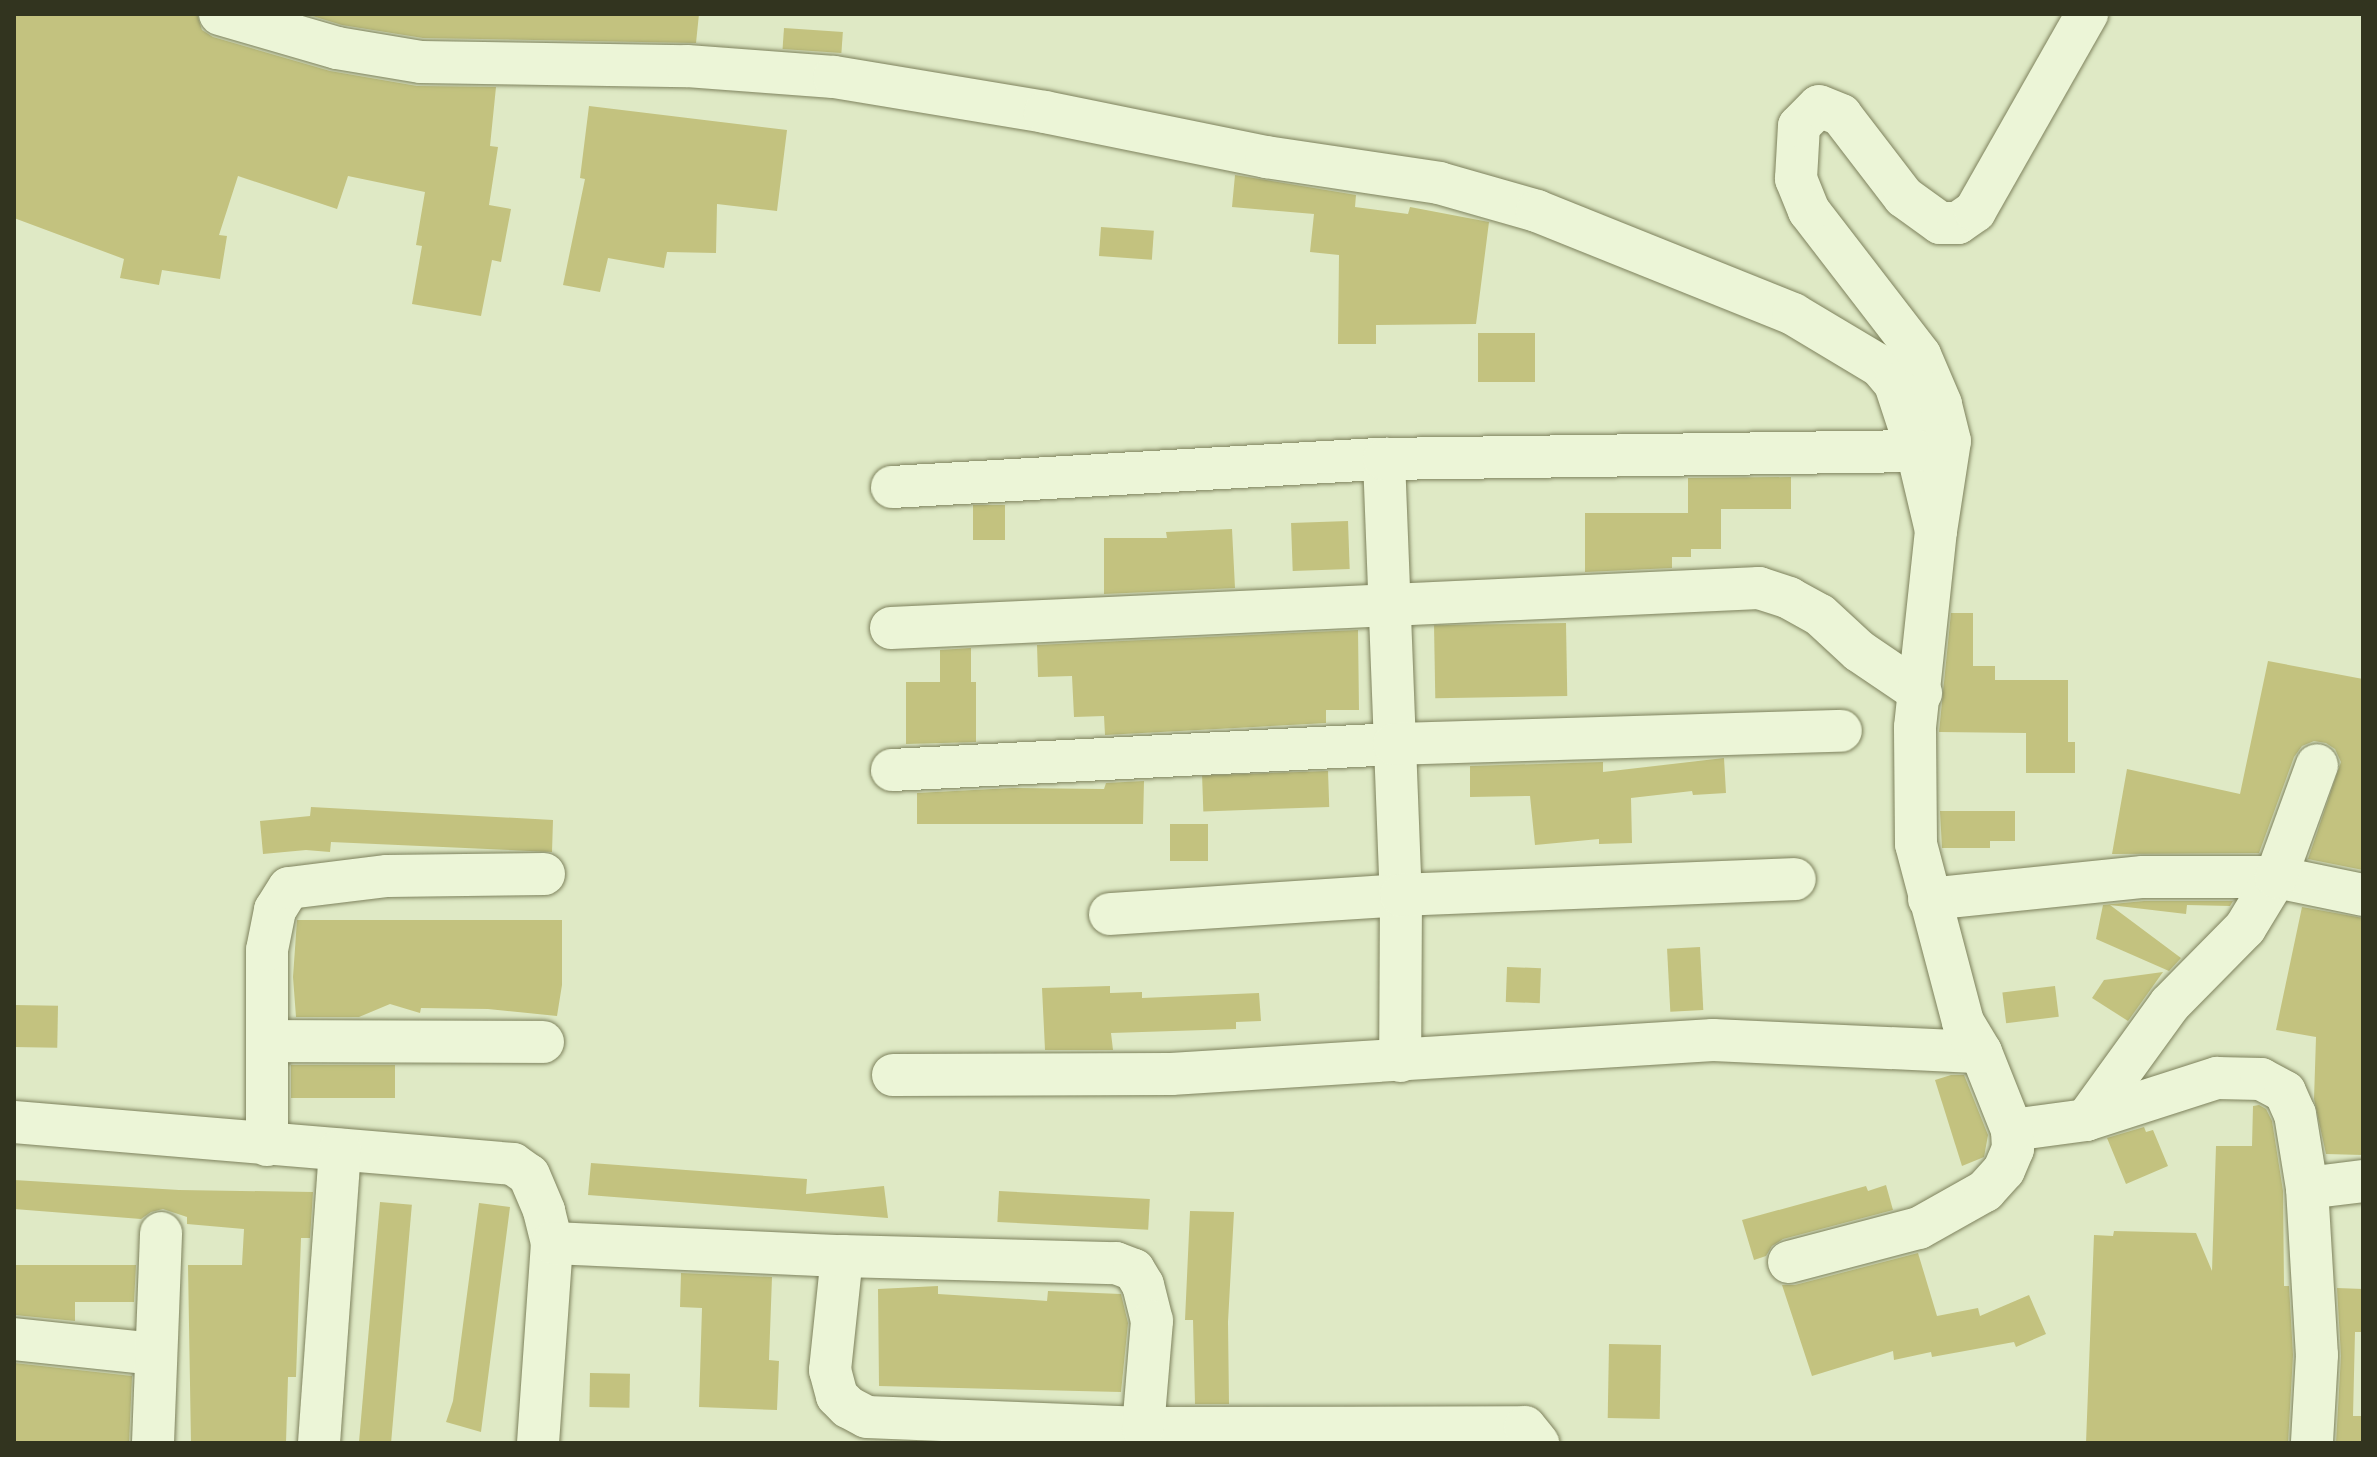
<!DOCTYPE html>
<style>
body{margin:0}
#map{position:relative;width:2377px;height:1457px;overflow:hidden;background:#dfe9c5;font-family:"Crimson Pro",serif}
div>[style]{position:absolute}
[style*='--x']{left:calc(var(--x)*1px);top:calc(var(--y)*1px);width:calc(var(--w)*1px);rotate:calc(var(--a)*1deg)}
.building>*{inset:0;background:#c3c27f;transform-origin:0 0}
.roads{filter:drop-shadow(0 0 2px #7e825d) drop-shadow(0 0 2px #7e825d)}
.minor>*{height:42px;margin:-21px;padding:0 21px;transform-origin:21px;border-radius:21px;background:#ecf5d7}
span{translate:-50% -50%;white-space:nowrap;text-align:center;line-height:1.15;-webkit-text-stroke:8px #e9f1d4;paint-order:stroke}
.frame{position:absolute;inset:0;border:16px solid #32341f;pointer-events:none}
</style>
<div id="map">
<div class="building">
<div style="clip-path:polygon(14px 14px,197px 14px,202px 30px,213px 37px,330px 71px,417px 86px,496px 87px,490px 146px,498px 147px,489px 205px,511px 209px,501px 262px,492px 260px,481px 316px,412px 304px,422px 246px,416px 245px,425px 192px,348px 176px,337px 209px,238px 176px,219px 235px,227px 236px,220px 279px,162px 270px,159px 285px,120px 278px,124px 259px,14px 218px)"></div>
<div style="clip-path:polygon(306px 14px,699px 14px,696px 43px,423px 38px,342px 25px)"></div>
<div style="left:784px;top:28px;width:59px;height:21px;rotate:4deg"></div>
<div style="clip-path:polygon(589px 106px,787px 130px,777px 211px,717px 204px,716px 253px,667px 252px,664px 268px,608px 258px,600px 292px,563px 285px,585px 179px,580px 178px)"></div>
<div style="clip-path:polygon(1235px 175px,1356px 195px,1355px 207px,1408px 214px,1410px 207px,1489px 222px,1476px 324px,1376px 325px,1376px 344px,1338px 344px,1339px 255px,1310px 252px,1314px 214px,1232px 207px)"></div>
<div style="left:1101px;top:227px;width:53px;height:29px;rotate:4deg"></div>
<div style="left:1535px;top:333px;width:49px;height:57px;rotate:90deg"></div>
<div style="clip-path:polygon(1791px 477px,1791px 509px,1721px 509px,1721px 549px,1691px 549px,1691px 557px,1672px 557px,1672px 568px,1585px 572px,1585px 513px,1688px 513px,1688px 478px)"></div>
<div style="left:1005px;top:505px;width:35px;height:32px;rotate:90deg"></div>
<div style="left:1348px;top:521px;width:48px;height:57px;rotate:88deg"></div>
<div style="clip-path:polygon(1232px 529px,1235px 588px,1104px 594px,1104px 538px,1167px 538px,1166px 532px)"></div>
<div style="clip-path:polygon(1951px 613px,1973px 613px,1973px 666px,1995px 666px,1995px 680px,2068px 680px,2068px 742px,2075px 742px,2075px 773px,2026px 773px,2026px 733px,1939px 732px)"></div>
<div style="left:1566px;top:623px;width:73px;height:132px;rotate:89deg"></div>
<div style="clip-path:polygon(1358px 630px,1359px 710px,1326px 710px,1326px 723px,1105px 735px,1104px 716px,1074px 717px,1072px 676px,1038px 677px,1037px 645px)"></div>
<div style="clip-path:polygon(971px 648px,971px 682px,976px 682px,976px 742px,906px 744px,906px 682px,940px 682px,940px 650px)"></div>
<div style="clip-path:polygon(2268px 661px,2363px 679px,2363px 870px,2308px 859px,2341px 762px,2335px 749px,2326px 743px,2314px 741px,2302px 746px,2294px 757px,2259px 853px,2112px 854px,2127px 769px,2240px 794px)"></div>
<div style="clip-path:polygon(1724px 758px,1726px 793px,1693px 795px,1692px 791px,1631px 798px,1632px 843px,1599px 844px,1599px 839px,1535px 845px,1530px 796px,1470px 797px,1470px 766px,1603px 762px,1603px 772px)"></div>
<div style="left:1328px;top:771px;width:36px;height:126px;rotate:88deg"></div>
<div style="clip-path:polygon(1144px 781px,1143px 824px,917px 824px,917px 793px,1012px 788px,1104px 789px,1106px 783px)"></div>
<div style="clip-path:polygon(311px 807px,553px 820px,552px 852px,331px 842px,330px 852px,306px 850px,263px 854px,260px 821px,310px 816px)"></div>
<div style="clip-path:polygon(1940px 811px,2015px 811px,2015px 841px,1990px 841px,1990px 848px,1942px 848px)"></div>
<div style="left:1170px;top:824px;width:38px;height:37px"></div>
<div style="clip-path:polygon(2144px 901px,2233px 901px,2230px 906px,2187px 905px,2186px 914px,2110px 905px,2181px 958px,2169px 971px,2096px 939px,2103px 905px)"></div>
<div style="clip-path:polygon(2302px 907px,2363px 918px,2363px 1155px,2326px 1154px,2314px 1099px,2316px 1037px,2276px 1030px)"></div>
<div style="clip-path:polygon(297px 920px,562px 920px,562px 985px,557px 1016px,488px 1009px,421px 1008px,420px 1013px,390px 1004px,359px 1017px,296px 1017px,293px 977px)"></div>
<div style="left:1700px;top:947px;width:63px;height:33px;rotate:87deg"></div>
<div style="left:1507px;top:967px;width:34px;height:35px;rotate:2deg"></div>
<div style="clip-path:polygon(2163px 972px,2128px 1021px,2092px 998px,2104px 980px)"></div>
<div style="clip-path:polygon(1110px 986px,1110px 993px,1142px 992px,1142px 998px,1259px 993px,1261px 1021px,1236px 1022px,1236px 1029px,1111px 1033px,1113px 1050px,1045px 1050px,1042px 988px)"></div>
<div style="left:2055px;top:986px;width:31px;height:53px;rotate:83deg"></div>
<div style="left:14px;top:1005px;width:44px;height:42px;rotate:1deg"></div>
<div style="left:291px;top:1065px;width:104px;height:33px"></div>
<div style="clip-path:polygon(1951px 1075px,1964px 1075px,1988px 1135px,1984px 1157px,1962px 1166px,1935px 1080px)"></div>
<div style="clip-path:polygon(2259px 1105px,2266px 1109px,2272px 1121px,2283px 1191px,2284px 1286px,2289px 1286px,2293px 1355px,2288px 1443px,2086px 1443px,2094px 1235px,2113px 1236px,2114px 1231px,2196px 1233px,2212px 1271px,2216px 1146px,2252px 1146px,2253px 1106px)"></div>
<div style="clip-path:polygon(2144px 1127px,2146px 1132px,2153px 1130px,2168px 1166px,2126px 1184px,2107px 1138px)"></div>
<div style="clip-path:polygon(591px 1163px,807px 1179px,806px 1194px,884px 1186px,888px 1218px,588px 1195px)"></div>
<div style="clip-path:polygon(14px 1180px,179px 1190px,313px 1192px,310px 1238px,301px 1238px,296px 1377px,288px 1377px,286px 1443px,191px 1443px,188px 1265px,242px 1265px,244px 1229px,187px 1224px,187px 1217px,163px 1209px,151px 1212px,141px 1219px,14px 1209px)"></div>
<div style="clip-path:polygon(1886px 1185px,1893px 1210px,1783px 1239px,1772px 1246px,1766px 1256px,1754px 1260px,1742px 1220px,1866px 1186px,1868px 1191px)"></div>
<div style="left:999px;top:1191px;width:151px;height:31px;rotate:3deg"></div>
<div style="left:380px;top:1202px;width:32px;height:242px;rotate:5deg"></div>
<div style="clip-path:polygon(479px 1203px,510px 1207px,481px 1432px,446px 1422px,453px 1401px)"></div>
<div style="clip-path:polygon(1190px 1211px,1234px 1212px,1228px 1322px,1229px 1404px,1195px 1404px,1193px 1320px,1185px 1320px)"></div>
<div style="clip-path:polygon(1918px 1253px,1937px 1316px,1978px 1308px,1980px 1316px,2029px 1295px,2046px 1334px,2016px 1347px,2014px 1342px,1932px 1357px,1931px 1352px,1894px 1360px,1893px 1351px,1812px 1376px,1782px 1285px,1795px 1285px)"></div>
<div style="clip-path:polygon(15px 1265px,136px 1265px,134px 1302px,75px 1302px,75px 1321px,15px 1315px)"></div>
<div style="clip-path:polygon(681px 1273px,772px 1277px,769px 1360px,779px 1361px,777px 1410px,699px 1407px,702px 1308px,680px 1307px)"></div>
<div style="clip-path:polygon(938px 1286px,938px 1294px,1020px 1299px,1047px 1301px,1048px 1291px,1121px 1294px,1128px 1323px,1121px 1392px,879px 1386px,878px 1289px)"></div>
<div style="clip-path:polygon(2337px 1288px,2363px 1289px,2363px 1332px,2355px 1332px,2353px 1416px,2363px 1416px,2363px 1443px,2336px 1443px,2341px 1356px)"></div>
<div style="left:1609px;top:1344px;width:52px;height:74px;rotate:1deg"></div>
<div style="clip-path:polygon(14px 1363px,132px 1376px,129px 1443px,14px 1443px)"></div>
<div style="left:590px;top:1373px;width:40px;height:34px;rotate:1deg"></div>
</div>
<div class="roads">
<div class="minor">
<div style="--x:220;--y:14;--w:122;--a:16.2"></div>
<div style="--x:337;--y:48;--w:85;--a:9.5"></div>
<div style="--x:421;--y:62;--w:266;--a:0.9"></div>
<div style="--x:687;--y:66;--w:147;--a:4.3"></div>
<div style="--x:834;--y:77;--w:214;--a:9.4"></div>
<div style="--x:1045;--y:112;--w:226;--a:11.5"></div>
<div style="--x:1266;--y:157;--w:175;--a:8.5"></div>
<div style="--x:1439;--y:183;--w:102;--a:15.9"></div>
<div style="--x:1537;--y:211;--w:276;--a:21.9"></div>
<div style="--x:1793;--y:314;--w:101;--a:30.9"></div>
<div style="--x:1880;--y:366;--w:23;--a:50"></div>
<div style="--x:1895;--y:384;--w:71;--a:71.8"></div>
<div style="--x:1917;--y:451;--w:82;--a:76.6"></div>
<div style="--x:1384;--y:459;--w:436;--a:87.8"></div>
<div style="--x:1401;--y:895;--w:166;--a:90.3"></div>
<div style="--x:892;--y:487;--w:493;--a:-3.3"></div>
<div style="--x:1384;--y:459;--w:533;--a:-0.86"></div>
<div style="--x:891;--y:628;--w:869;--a:-2.64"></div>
<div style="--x:1759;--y:588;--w:32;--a:18"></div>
<div style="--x:1789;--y:598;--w:35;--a:29"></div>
<div style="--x:1820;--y:615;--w:53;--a:42.7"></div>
<div style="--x:1859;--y:651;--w:75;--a:34.1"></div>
<div style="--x:892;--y:770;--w:503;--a:-2.96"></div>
<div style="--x:1394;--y:744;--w:447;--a:-1.7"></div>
<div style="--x:1929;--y:899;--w:215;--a:-5.9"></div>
<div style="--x:2143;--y:877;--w:133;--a:0"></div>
<div style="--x:2276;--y:877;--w:89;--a:11.7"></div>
<div style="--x:1110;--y:914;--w:292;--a:-3.7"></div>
<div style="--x:1401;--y:895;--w:394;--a:-2.3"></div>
<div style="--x:267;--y:1041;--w:276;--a:0.2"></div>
<div style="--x:893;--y:1075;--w:278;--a:-0.2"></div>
<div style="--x:1171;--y:1074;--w:543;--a:-3.59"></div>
<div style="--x:1713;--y:1040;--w:268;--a:2.6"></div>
<div style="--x:2086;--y:1120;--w:143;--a:-54.1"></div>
<div style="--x:2170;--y:1004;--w:107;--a:-45.4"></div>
<div style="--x:2245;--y:928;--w:60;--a:-58.7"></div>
<div style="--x:2276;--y:877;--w:119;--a:-69.9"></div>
<div style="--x:14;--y:1122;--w:501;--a:4.81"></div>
<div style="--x:513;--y:1164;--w:19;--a:35"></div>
<div style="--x:529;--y:1175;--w:39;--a:67"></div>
<div style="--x:544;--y:1211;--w:33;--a:76"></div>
<div style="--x:552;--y:1243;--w:200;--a:94"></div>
<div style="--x:2012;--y:1130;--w:75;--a:-7.7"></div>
<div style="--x:2086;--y:1120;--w:138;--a:-17.8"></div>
<div style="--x:2217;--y:1078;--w:44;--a:1.3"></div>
<div style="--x:2261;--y:1079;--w:27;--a:28"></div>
<div style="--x:2285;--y:1092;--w:24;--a:66"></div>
<div style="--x:2295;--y:1114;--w:75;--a:80.8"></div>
<div style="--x:2307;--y:1188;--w:167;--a:86.6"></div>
<div style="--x:2317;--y:1355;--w:88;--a:93.3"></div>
<div style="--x:267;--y:1145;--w:195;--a:-90"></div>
<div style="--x:267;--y:950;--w:41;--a:-78.7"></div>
<div style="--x:275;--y:910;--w:26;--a:-58"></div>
<div style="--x:289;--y:888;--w:99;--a:-7"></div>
<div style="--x:387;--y:876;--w:157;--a:-0.7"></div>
<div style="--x:2307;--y:1188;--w:56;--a:-7.1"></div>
<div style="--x:552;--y:1243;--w:290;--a:2.6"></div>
<div style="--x:842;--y:1256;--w:115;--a:96"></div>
<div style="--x:830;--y:1370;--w:27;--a:75"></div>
<div style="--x:837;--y:1396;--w:16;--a:45"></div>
<div style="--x:848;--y:1407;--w:21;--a:28"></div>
<div style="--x:867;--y:1417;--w:276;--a:2.3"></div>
<div style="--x:1143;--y:1428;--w:382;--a:-0.1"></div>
<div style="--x:1525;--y:1427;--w:21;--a:51"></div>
<div style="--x:842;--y:1256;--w:274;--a:1.5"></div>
<div style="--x:1116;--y:1263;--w:19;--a:21"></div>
<div style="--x:1134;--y:1270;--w:17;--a:59"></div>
<div style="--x:1143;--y:1285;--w:37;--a:76"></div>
<div style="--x:1152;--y:1321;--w:107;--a:94.8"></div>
<div style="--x:1789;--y:1262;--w:134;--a:-14.7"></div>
<div style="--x:1919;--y:1228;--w:76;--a:-29.3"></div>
<div style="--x:1985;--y:1191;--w:28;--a:-48"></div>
<div style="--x:2004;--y:1170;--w:23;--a:-67"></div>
<div style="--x:2013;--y:1149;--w:19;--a:-93"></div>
<div style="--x:2012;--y:1130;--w:84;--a:-111.7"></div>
<div style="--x:1981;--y:1052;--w:35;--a:-121"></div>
<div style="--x:1963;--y:1022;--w:184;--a:-104.8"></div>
<div style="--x:1916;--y:844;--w:117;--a:-90.5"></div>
<div style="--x:1915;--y:727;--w:197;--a:-83.9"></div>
<div style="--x:1936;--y:531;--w:91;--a:-81.2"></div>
<div style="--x:1950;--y:441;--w:38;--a:-104"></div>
<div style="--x:1941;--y:404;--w:53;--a:-113.2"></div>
<div style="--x:1920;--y:355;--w:182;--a:-127.6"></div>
<div style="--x:1809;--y:211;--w:35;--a:-112"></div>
<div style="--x:1796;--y:179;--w:53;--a:-86.8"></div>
<div style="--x:1799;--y:126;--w:28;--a:-45"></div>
<div style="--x:1819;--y:106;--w:24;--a:22"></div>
<div style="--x:1841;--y:115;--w:103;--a:52.5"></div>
<div style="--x:1904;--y:197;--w:44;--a:35.8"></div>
<div style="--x:1940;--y:223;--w:18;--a:0"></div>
<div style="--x:1958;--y:223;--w:21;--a:-35"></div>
<div style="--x:1975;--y:211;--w:227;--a:-60.4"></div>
<div style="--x:14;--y:1339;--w:141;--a:6.1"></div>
<div style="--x:153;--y:1443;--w:210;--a:-87.8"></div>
<div style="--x:319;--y:1443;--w:294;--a:-85.9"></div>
</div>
</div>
<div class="frame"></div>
</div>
